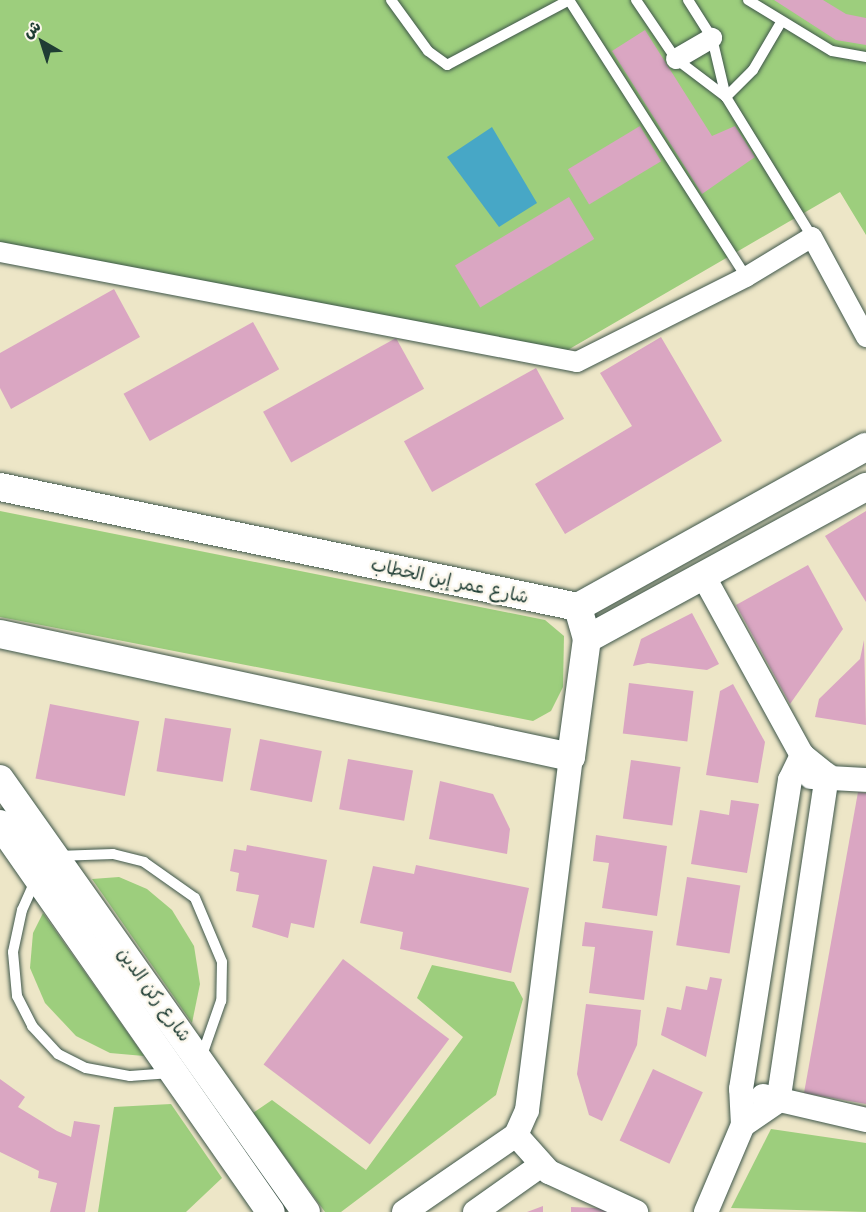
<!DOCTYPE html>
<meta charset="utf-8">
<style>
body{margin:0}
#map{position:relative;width:866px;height:1212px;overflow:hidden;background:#ede6c7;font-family:"Playpen Sans","Playpen Sans Arabic",sans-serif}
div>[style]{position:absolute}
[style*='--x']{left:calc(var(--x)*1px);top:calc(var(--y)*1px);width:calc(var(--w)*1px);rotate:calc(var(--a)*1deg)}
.green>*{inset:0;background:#9dce7d}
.water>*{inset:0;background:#47a7c6}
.building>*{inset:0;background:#daa6c2;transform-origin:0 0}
.roads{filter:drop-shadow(0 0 2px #3e564a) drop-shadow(0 0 2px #3e564a)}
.service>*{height:10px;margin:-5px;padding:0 5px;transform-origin:5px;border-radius:5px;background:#fff}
.minor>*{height:20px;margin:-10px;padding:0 10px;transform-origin:10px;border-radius:10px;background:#fff}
.tertiary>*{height:24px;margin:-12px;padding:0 12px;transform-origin:12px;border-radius:12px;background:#fff}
.secondary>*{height:28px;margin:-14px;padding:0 14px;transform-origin:14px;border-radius:14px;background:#fff}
span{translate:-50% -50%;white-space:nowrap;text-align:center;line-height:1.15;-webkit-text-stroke:5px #fbf7ec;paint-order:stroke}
.street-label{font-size:18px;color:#1f3d34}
.north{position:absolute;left:12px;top:12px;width:60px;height:60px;-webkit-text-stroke:4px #fbf7ec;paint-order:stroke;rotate:321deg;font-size:16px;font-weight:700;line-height:24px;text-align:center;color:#1f3d34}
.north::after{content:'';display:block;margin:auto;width:21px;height:27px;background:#1f3d34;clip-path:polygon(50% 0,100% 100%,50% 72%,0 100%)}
</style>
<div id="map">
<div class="green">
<div style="clip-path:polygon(0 0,866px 0,866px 235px,840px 192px,566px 351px,0 243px)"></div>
<div style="clip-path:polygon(0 511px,545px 620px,564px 636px,563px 687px,551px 711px,533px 721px,0 617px)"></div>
<div style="clip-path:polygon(119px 877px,147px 889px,172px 910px,194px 946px,200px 984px,192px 1023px,92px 879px)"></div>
<div style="clip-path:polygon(43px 913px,144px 1056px,110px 1053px,76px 1036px,45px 1003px,30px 968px,33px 933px)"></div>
<div style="clip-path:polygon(432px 965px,514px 982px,523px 999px,496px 1095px,341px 1212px,325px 1212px,253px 1113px,272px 1100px,366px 1170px,463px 1037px,417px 998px)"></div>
<div style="clip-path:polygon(171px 1104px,222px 1178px,186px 1212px,98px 1212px,114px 1107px)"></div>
<div style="clip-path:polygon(771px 1129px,866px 1143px,866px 1212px,731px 1208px)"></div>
</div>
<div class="water">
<div style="clip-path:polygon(492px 127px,537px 203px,499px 227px,447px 157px)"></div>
</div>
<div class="building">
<div style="clip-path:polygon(774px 0,823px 0,846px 14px,866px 18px,866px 45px,836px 40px)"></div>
<div style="clip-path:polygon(645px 30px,712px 136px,735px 126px,755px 157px,702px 194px,612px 51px)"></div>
<div style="left:640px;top:126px;width:41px;height:84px;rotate:59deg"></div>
<div style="left:569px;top:197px;width:49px;height:133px;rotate:59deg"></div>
<div style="clip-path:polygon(114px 289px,140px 337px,11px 409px,0 388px,0 353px)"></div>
<div style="left:253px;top:322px;width:54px;height:148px;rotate:61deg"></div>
<div style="clip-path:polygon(661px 337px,722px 441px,565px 534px,535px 484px,632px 426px,600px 373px)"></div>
<div style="left:396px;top:338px;width:58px;height:152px;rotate:61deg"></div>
<div style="left:536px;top:368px;width:58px;height:151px;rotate:61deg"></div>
<div style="clip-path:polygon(866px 511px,866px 602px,825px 536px)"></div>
<div style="clip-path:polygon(808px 565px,843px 629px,790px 704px,736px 605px)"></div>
<div style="clip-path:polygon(692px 613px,719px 664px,707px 670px,648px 663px,633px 666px,641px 639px)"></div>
<div style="clip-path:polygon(864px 640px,866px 725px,815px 717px,819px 699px,860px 659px)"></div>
<div style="left:629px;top:683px;width:65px;height:51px;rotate:7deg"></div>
<div style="clip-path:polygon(733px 684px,765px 742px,758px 783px,706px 775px,720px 691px)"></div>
<div style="left:50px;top:704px;width:91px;height:76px;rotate:11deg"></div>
<div style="left:165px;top:718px;width:67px;height:54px;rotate:9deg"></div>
<div style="left:260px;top:739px;width:63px;height:52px;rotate:11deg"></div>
<div style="left:348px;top:759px;width:66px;height:51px;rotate:10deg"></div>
<div style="left:631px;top:760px;width:50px;height:59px;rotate:8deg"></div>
<div style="clip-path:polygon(440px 781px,493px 794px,510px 829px,507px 854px,429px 839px)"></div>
<div style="clip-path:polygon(858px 792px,866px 793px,866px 1104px,804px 1093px)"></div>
<div style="clip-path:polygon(731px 800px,759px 804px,747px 873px,691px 864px,700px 810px,729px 815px)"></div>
<div style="clip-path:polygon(596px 835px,667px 846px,657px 916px,602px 908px,609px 863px,593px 861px)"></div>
<div style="clip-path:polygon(247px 845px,327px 860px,314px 928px,291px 923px,288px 938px,252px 927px,259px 895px,236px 891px,239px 873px,230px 871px,234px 849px,246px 851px)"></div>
<div style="clip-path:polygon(416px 865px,529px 888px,511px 973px,400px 949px,403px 932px,360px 923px,373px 866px,414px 874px)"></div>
<div style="left:687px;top:877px;width:54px;height:69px;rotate:9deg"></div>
<div style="clip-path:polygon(585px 922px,653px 931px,644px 1000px,589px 993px,595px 947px,582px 946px)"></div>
<div style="left:343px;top:959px;width:133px;height:132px;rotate:37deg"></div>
<div style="clip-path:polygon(710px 977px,722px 979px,706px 1057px,661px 1035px,667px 1007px,681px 1010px,686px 986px,707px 990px)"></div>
<div style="clip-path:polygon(586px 1004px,641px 1010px,637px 1045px,602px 1121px,589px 1115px,577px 1074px)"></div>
<div style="left:653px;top:1069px;width:55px;height:79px;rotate:25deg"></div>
<div style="clip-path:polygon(0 1079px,25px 1097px,18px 1107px,57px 1131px,71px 1137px,74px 1121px,100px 1125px,85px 1212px,50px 1212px,57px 1183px,38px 1178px,39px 1171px,0 1152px)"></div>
<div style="clip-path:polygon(543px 1206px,543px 1212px,527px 1212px)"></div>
<div style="clip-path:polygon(571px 1207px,619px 1209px,624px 1212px,571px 1212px)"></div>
</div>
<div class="roads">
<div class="service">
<div style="--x:391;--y:0;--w:63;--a:54"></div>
<div style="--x:428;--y:51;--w:24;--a:36"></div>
<div style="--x:447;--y:65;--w:138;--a:-28"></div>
<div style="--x:569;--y:0;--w:329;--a:57.4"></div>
<div style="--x:636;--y:0;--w:71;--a:55.9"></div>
<div style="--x:676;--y:59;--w:63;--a:37.2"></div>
<div style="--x:688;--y:0;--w:45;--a:57.7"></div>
<div style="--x:712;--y:38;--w:61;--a:76.7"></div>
<div style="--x:726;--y:97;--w:164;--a:58.4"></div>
<div style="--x:748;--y:0;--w:98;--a:31.3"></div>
<div style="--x:832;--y:51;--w:35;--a:10"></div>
<div style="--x:726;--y:97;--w:38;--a:-45"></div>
<div style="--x:753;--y:70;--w:53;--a:-59.6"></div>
<div style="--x:57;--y:856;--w:56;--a:-2"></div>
<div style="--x:113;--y:854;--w:32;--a:14"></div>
<div style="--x:144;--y:862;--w:62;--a:35.2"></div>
<div style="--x:195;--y:898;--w:69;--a:67.1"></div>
<div style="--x:222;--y:962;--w:39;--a:91"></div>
<div style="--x:221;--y:1001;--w:60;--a:109.3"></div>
<div style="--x:35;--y:881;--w:32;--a:114"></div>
<div style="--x:22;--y:910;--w:43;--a:102.1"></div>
<div style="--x:13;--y:952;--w:44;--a:84.8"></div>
<div style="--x:17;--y:996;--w:34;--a:63"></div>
<div style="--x:32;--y:1026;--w:38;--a:47"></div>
<div style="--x:58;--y:1054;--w:31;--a:27"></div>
<div style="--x:86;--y:1068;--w:45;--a:10.3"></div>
<div style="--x:130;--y:1076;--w:41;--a:-4.2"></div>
</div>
<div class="minor">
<div style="--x:676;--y:59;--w:42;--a:-30.3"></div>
<div style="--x:0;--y:252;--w:587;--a:10.79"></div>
<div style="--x:577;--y:362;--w:189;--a:-26.7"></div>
<div style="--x:746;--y:277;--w:77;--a:-31.2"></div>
<div style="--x:812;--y:237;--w:114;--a:61.6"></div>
</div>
<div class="tertiary">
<div style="--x:704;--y:577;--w:203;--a:61.2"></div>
<div style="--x:802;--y:755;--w:32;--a:39"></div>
<div style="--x:827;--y:775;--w:330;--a:98.5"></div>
<div style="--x:778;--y:1101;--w:42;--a:145.6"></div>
<div style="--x:811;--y:777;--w:55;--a:3.1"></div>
<div style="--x:763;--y:1096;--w:106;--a:13.1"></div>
<div style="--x:516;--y:1135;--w:50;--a:48.3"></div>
<div style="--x:549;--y:1172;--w:96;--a:24.7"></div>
<div style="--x:404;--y:1212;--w:136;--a:-34.5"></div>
<div style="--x:516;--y:1135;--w:27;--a:-66"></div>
<div style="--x:527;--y:1110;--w:356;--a:-82.9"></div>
<div style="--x:475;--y:1212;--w:80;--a:-35.3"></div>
<div style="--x:706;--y:1212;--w:95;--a:-67"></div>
<div style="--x:743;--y:1125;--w:36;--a:-93"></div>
<div style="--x:741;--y:1089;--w:313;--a:-81"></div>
<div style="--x:790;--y:780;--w:28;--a:-64"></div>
</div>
<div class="secondary">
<div style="--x:0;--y:487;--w:590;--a:11.73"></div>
<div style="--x:578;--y:607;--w:329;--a:-29.1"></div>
<div style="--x:0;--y:634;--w:584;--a:12.16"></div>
<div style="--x:571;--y:757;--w:119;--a:-82.3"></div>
<div style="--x:587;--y:639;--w:33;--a:-106"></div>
<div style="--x:587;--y:639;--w:318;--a:-28.6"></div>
<div style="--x:0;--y:779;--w:530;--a:54.75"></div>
<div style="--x:0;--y:824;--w:473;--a:55.1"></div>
</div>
</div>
<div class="street-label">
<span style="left:450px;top:580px;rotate:12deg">شارع عمر إبن الخطاب</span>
<span style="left:155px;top:994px;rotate:54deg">شارع ركن الدين</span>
</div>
<div class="north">ش</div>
</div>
